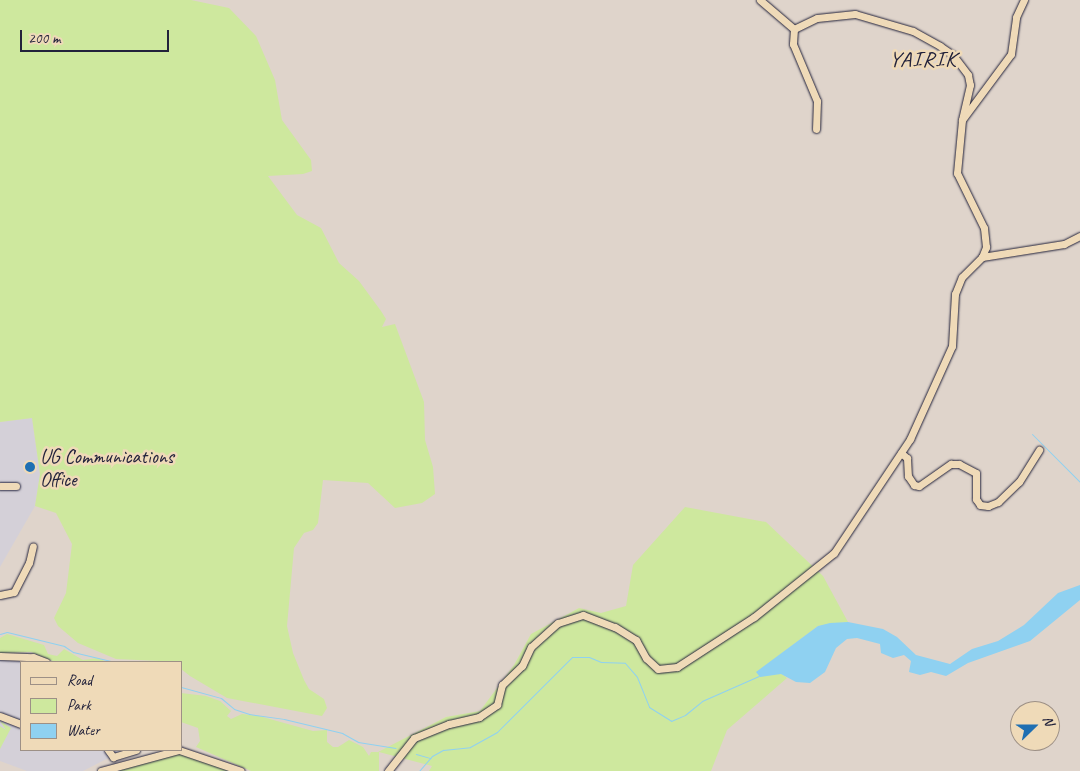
<!DOCTYPE html>
<style>
body{margin:0}
#map{position:relative;width:1080px;height:771px;overflow:hidden;background:#dfd4cb;font-family:Caveat,sans-serif}
div>[style]{position:absolute}
[style*='--x']{left:calc(var(--x)*1px);top:calc(var(--y)*1px);width:calc(var(--w)*1px);rotate:calc(var(--a)*1deg)}
.built>*{inset:0;background:#d4d0d8}
.green>*{inset:0;background:#cee89e}
.water>*{inset:0;background:#8fd1f1}
.stream>*{height:1px;margin:-0.5px;padding:0 0.5px;transform-origin:0.5px;border-radius:0.5px;background:#8fd1f1}
.roads{filter:drop-shadow(0 0 1px #22223b) drop-shadow(0 0 1px #22223b)}
.minor>*{height:7px;margin:-3.5px;padding:0 3.5px;transform-origin:3.5px;border-radius:3.5px;background:#efdab8}
.dots>*{width:14px;height:14px;translate:-50% -50%;box-sizing:border-box;border:2px solid #efdab8;border-radius:50%}
span{translate:-50% -50%;white-space:nowrap;text-align:center;line-height:1.15;-webkit-text-stroke:5px #efdab8;paint-order:stroke}
.poi-label{font-size:20px;color:#22223b}
.left{translate:0 -50%;text-align:left}
.quarter-label{font-size:22px;color:#22223b;letter-spacing:1px}
.legend{position:absolute;left:20px;top:661px;width:162px;height:90px;box-sizing:border-box;background:#efdab8;border:1px solid #9d9086;margin:0;padding:6px 9px;list-style:none;font-size:15px;color:#22223b}
.legend li{display:flex;align-items:center;gap:10px;height:25px}
.legend b{width:25px;border:1px solid #9d9086}
.north{position:absolute;left:1010px;top:701px;width:50px;height:50px;box-sizing:border-box;background:#efdab8;border:1px solid #9d9086;border-radius:50%;rotate:68deg;font-size:14px;font-weight:700;line-height:20px;text-align:center;color:#22223b}
.north::after{content:'';display:block;margin:auto;width:18px;height:22px;background:#1f6fb2;clip-path:polygon(50% 0,100% 100%,50% 72%,0 100%)}
.scale{position:absolute;left:20px;top:30px;width:149px;height:22px;box-sizing:border-box;border:2px solid #22223b;border-top:0;padding-left:6px;font-size:15px;line-height:18px;white-space:nowrap;color:#22223b;-webkit-text-stroke:4px #efdab8;paint-order:stroke}
</style>
<div id="map">
<div class="built">
<div style="clip-path:polygon(32px 418px,40px 474px,35px 506px,0 567px,0 422px)"></div>
<div style="clip-path:polygon(0 655px,25px 655px,43px 662px,21px 662px,21px 750px,122px 751px,83px 771px,27px 771px,0 761px)"></div>
</div>
<div class="green">
<div style="clip-path:polygon(0 0,191px 0,229px 8px,256px 36px,275px 80px,282px 120px,311px 160px,312px 171px,303px 174px,268px 176px,297px 215px,321px 228px,339px 263px,359px 281px,381px 311px,386px 319px,382px 327px,395px 324px,424px 402px,425px 440px,433px 467px,435px 494px,422px 503px,395px 508px,368px 483px,323px 480px,318px 523px,313px 530px,304px 533px,294px 548px,287px 626px,293px 653px,304px 680px,309px 689px,324px 699px,327px 708px,322px 716px,227px 698px,190px 676px,181px 669px,181px 662px,116px 659px,78px 643px,58px 626px,54px 618px,66px 593px,72px 544px,56px 513px,35px 506px,40px 474px,32px 418px,0 422px)"></div>
<div style="clip-path:polygon(685px 507px,766px 522px,823px 576px,848px 622px,818px 626px,757px 672px,782px 674px,787px 678px,727px 730px,711px 771px,429px 771px,432px 766px,379px 752px,379px 771px,251px 771px,196px 747px,200px 741px,198px 728px,181px 722px,181px 693px,206px 696px,220px 701px,231px 711px,227px 716px,231px 719px,242px 714px,259px 716px,313px 731px,327px 730px,327px 742px,333px 747px,338px 747px,349px 740px,363px 747px,369px 756px,371px 752px,378px 752px,446px 717px,480px 711px,514px 665px,531px 634px,579px 608px,601px 613px,626px 606px,633px 565px)"></div>
<div style="clip-path:polygon(7px 634px,44px 645px,48px 654px,57px 656px,64px 649px,83px 660px,98px 658px,107px 662px,55px 662px,31px 652px,0 653px,0 638px)"></div>
<div style="clip-path:polygon(0 721px,11px 728px,0 749px,0 726px,6px 730px)"></div>
<div style="clip-path:polygon(182px 753px,230px 771px,118px 771px,140px 761px)"></div>
</div>
<div class="water">
<div style="clip-path:polygon(1080px 585px,1080px 600px,1030px 641px,968px 663px,946px 676px,931px 672px,920px 675px,909px 672px,911px 661px,904px 655px,893px 658px,881px 653px,880px 644px,857px 638px,847px 639px,836px 648px,825px 672px,810px 683px,796px 682px,781px 674px,760px 677px,756px 672px,818px 626px,830px 623px,848px 622px,883px 629px,897px 637px,916px 655px,950px 664px,972px 649px,998px 641px,1024px 625px,1058px 593px)"></div>
</div>
<div class="stream">
<div style="--x:1032;--y:434;--w:68;--a:45"></div>
<div style="--x:0;--y:634;--w:7;--a:-16"></div>
<div style="--x:7;--y:632;--w:59;--a:13.8"></div>
<div style="--x:64;--y:646;--w:11;--a:34"></div>
<div style="--x:73;--y:652;--w:43;--a:13.4"></div>
<div style="--x:181;--y:687;--w:41;--a:15.4"></div>
<div style="--x:221;--y:698;--w:17;--a:40"></div>
<div style="--x:234;--y:709;--w:16;--a:18"></div>
<div style="--x:249;--y:714;--w:35;--a:8"></div>
<div style="--x:284;--y:719;--w:60;--a:13.6"></div>
<div style="--x:342;--y:733;--w:18;--a:29"></div>
<div style="--x:358;--y:742;--w:38;--a:9"></div>
<div style="--x:416;--y:754;--w:15;--a:16"></div>
<div style="--x:419;--y:771;--w:20;--a:-49"></div>
<div style="--x:432;--y:756;--w:13;--a:-29"></div>
<div style="--x:443;--y:750;--w:27;--a:-6"></div>
<div style="--x:470;--y:747;--w:31;--a:-29"></div>
<div style="--x:497;--y:732;--w:106;--a:-45"></div>
<div style="--x:572;--y:657;--w:17;--a:0"></div>
<div style="--x:589;--y:657;--w:13;--a:23"></div>
<div style="--x:601;--y:662;--w:24;--a:2"></div>
<div style="--x:625;--y:663;--w:18;--a:49"></div>
<div style="--x:637;--y:677;--w:32;--a:68"></div>
<div style="--x:649;--y:707;--w:26;--a:32"></div>
<div style="--x:671;--y:721;--w:15;--a:-23"></div>
<div style="--x:685;--y:715;--w:22;--a:-39"></div>
<div style="--x:702;--y:701;--w:62;--a:-23.7"></div>
</div>
<div class="roads">
<div class="minor">
<div style="--x:760;--y:0;--w:45;--a:40.5"></div>
<div style="--x:794;--y:29;--w:25;--a:-26"></div>
<div style="--x:817;--y:18;--w:38;--a:-6"></div>
<div style="--x:855;--y:14;--w:60;--a:16.3"></div>
<div style="--x:913;--y:31;--w:31;--a:29"></div>
<div style="--x:940;--y:46;--w:16;--a:35"></div>
<div style="--x:953;--y:55;--w:25;--a:53"></div>
<div style="--x:968;--y:75;--w:10;--a:79"></div>
<div style="--x:970;--y:85;--w:36;--a:103"></div>
<div style="--x:794;--y:29;--w:15;--a:94"></div>
<div style="--x:793;--y:44;--w:62;--a:67.2"></div>
<div style="--x:817;--y:101;--w:28;--a:92"></div>
<div style="--x:982;--y:257;--w:83;--a:-9"></div>
<div style="--x:1064;--y:244;--w:18;--a:-27"></div>
<div style="--x:901;--y:453;--w:8;--a:40"></div>
<div style="--x:907;--y:458;--w:18;--a:87"></div>
<div style="--x:908;--y:476;--w:11;--a:56"></div>
<div style="--x:914;--y:485;--w:5;--a:11"></div>
<div style="--x:919;--y:486;--w:39;--a:-35"></div>
<div style="--x:951;--y:464;--w:8;--a:0"></div>
<div style="--x:959;--y:464;--w:19;--a:28"></div>
<div style="--x:976;--y:473;--w:26;--a:90"></div>
<div style="--x:976;--y:499;--w:7;--a:56"></div>
<div style="--x:980;--y:505;--w:8;--a:7"></div>
<div style="--x:988;--y:506;--w:11;--a:-22"></div>
<div style="--x:998;--y:502;--w:29;--a:-44"></div>
<div style="--x:1019;--y:482;--w:38;--a:-58"></div>
<div style="--x:0;--y:486;--w:16;--a:0"></div>
<div style="--x:0;--y:595;--w:14;--a:-12"></div>
<div style="--x:14;--y:592;--w:33;--a:-63"></div>
<div style="--x:29;--y:563;--w:17;--a:-77"></div>
<div style="--x:0;--y:656;--w:33;--a:2"></div>
<div style="--x:33;--y:657;--w:14;--a:21"></div>
<div style="--x:0;--y:716;--w:22;--a:21"></div>
<div style="--x:108;--y:750;--w:9;--a:54"></div>
<div style="--x:113;--y:757;--w:24;--a:-17"></div>
<div style="--x:101;--y:771;--w:81;--a:-15.1"></div>
<div style="--x:179;--y:750;--w:65;--a:18.7"></div>
<div style="--x:388;--y:771;--w:42;--a:-51.8"></div>
<div style="--x:414;--y:738;--w:38;--a:-22"></div>
<div style="--x:449;--y:724;--w:31;--a:-13"></div>
<div style="--x:479;--y:717;--w:22;--a:-34"></div>
<div style="--x:497;--y:705;--w:21;--a:-76"></div>
<div style="--x:502;--y:685;--w:28;--a:-44"></div>
<div style="--x:522;--y:666;--w:21;--a:-65"></div>
<div style="--x:531;--y:647;--w:36;--a:-42"></div>
<div style="--x:558;--y:623;--w:26;--a:-18"></div>
<div style="--x:583;--y:615;--w:34;--a:21"></div>
<div style="--x:615;--y:627;--w:25;--a:32"></div>
<div style="--x:636;--y:640;--w:21;--a:61"></div>
<div style="--x:646;--y:658;--w:16;--a:43"></div>
<div style="--x:658;--y:669;--w:19;--a:-6"></div>
<div style="--x:677;--y:667;--w:92;--a:-33"></div>
<div style="--x:754;--y:617;--w:102;--a:-38.7"></div>
<div style="--x:834;--y:553;--w:137;--a:-56.3"></div>
<div style="--x:910;--y:439;--w:102;--a:-65.7"></div>
<div style="--x:952;--y:346;--w:52;--a:-86.7"></div>
<div style="--x:955;--y:294;--w:18;--a:-68"></div>
<div style="--x:962;--y:277;--w:28;--a:-45"></div>
<div style="--x:982;--y:257;--w:11;--a:-68"></div>
<div style="--x:986;--y:247;--w:19;--a:-96"></div>
<div style="--x:984;--y:228;--w:61;--a:-116.1"></div>
<div style="--x:957;--y:173;--w:53;--a:-84.6"></div>
<div style="--x:962;--y:120;--w:82;--a:-53.4"></div>
<div style="--x:1011;--y:54;--w:37;--a:-82"></div>
<div style="--x:1016;--y:17;--w:19;--a:-65"></div>
</div>
</div>
<div class="dots">
<div style="left:30px;top:467px;background:#1f6fb2"></div>
</div>
<div class="poi-label">
<span class="left" style="left:40px;top:468px">UG Communications<br>Office</span>
</div>
<div class="quarter-label">
<span style="left:923px;top:60px">YAIRIK</span>
</div>
<ul class="legend">
<li><b style="height:6px;background:#efdab8"></b>Road</li>
<li><b style="height:14px;background:#cee89e"></b>Park</li>
<li><b style="height:14px;background:#8fd1f1"></b>Water</li>
</ul>
<div class="north">N</div>
<div class="scale">200 m</div>
</div>
